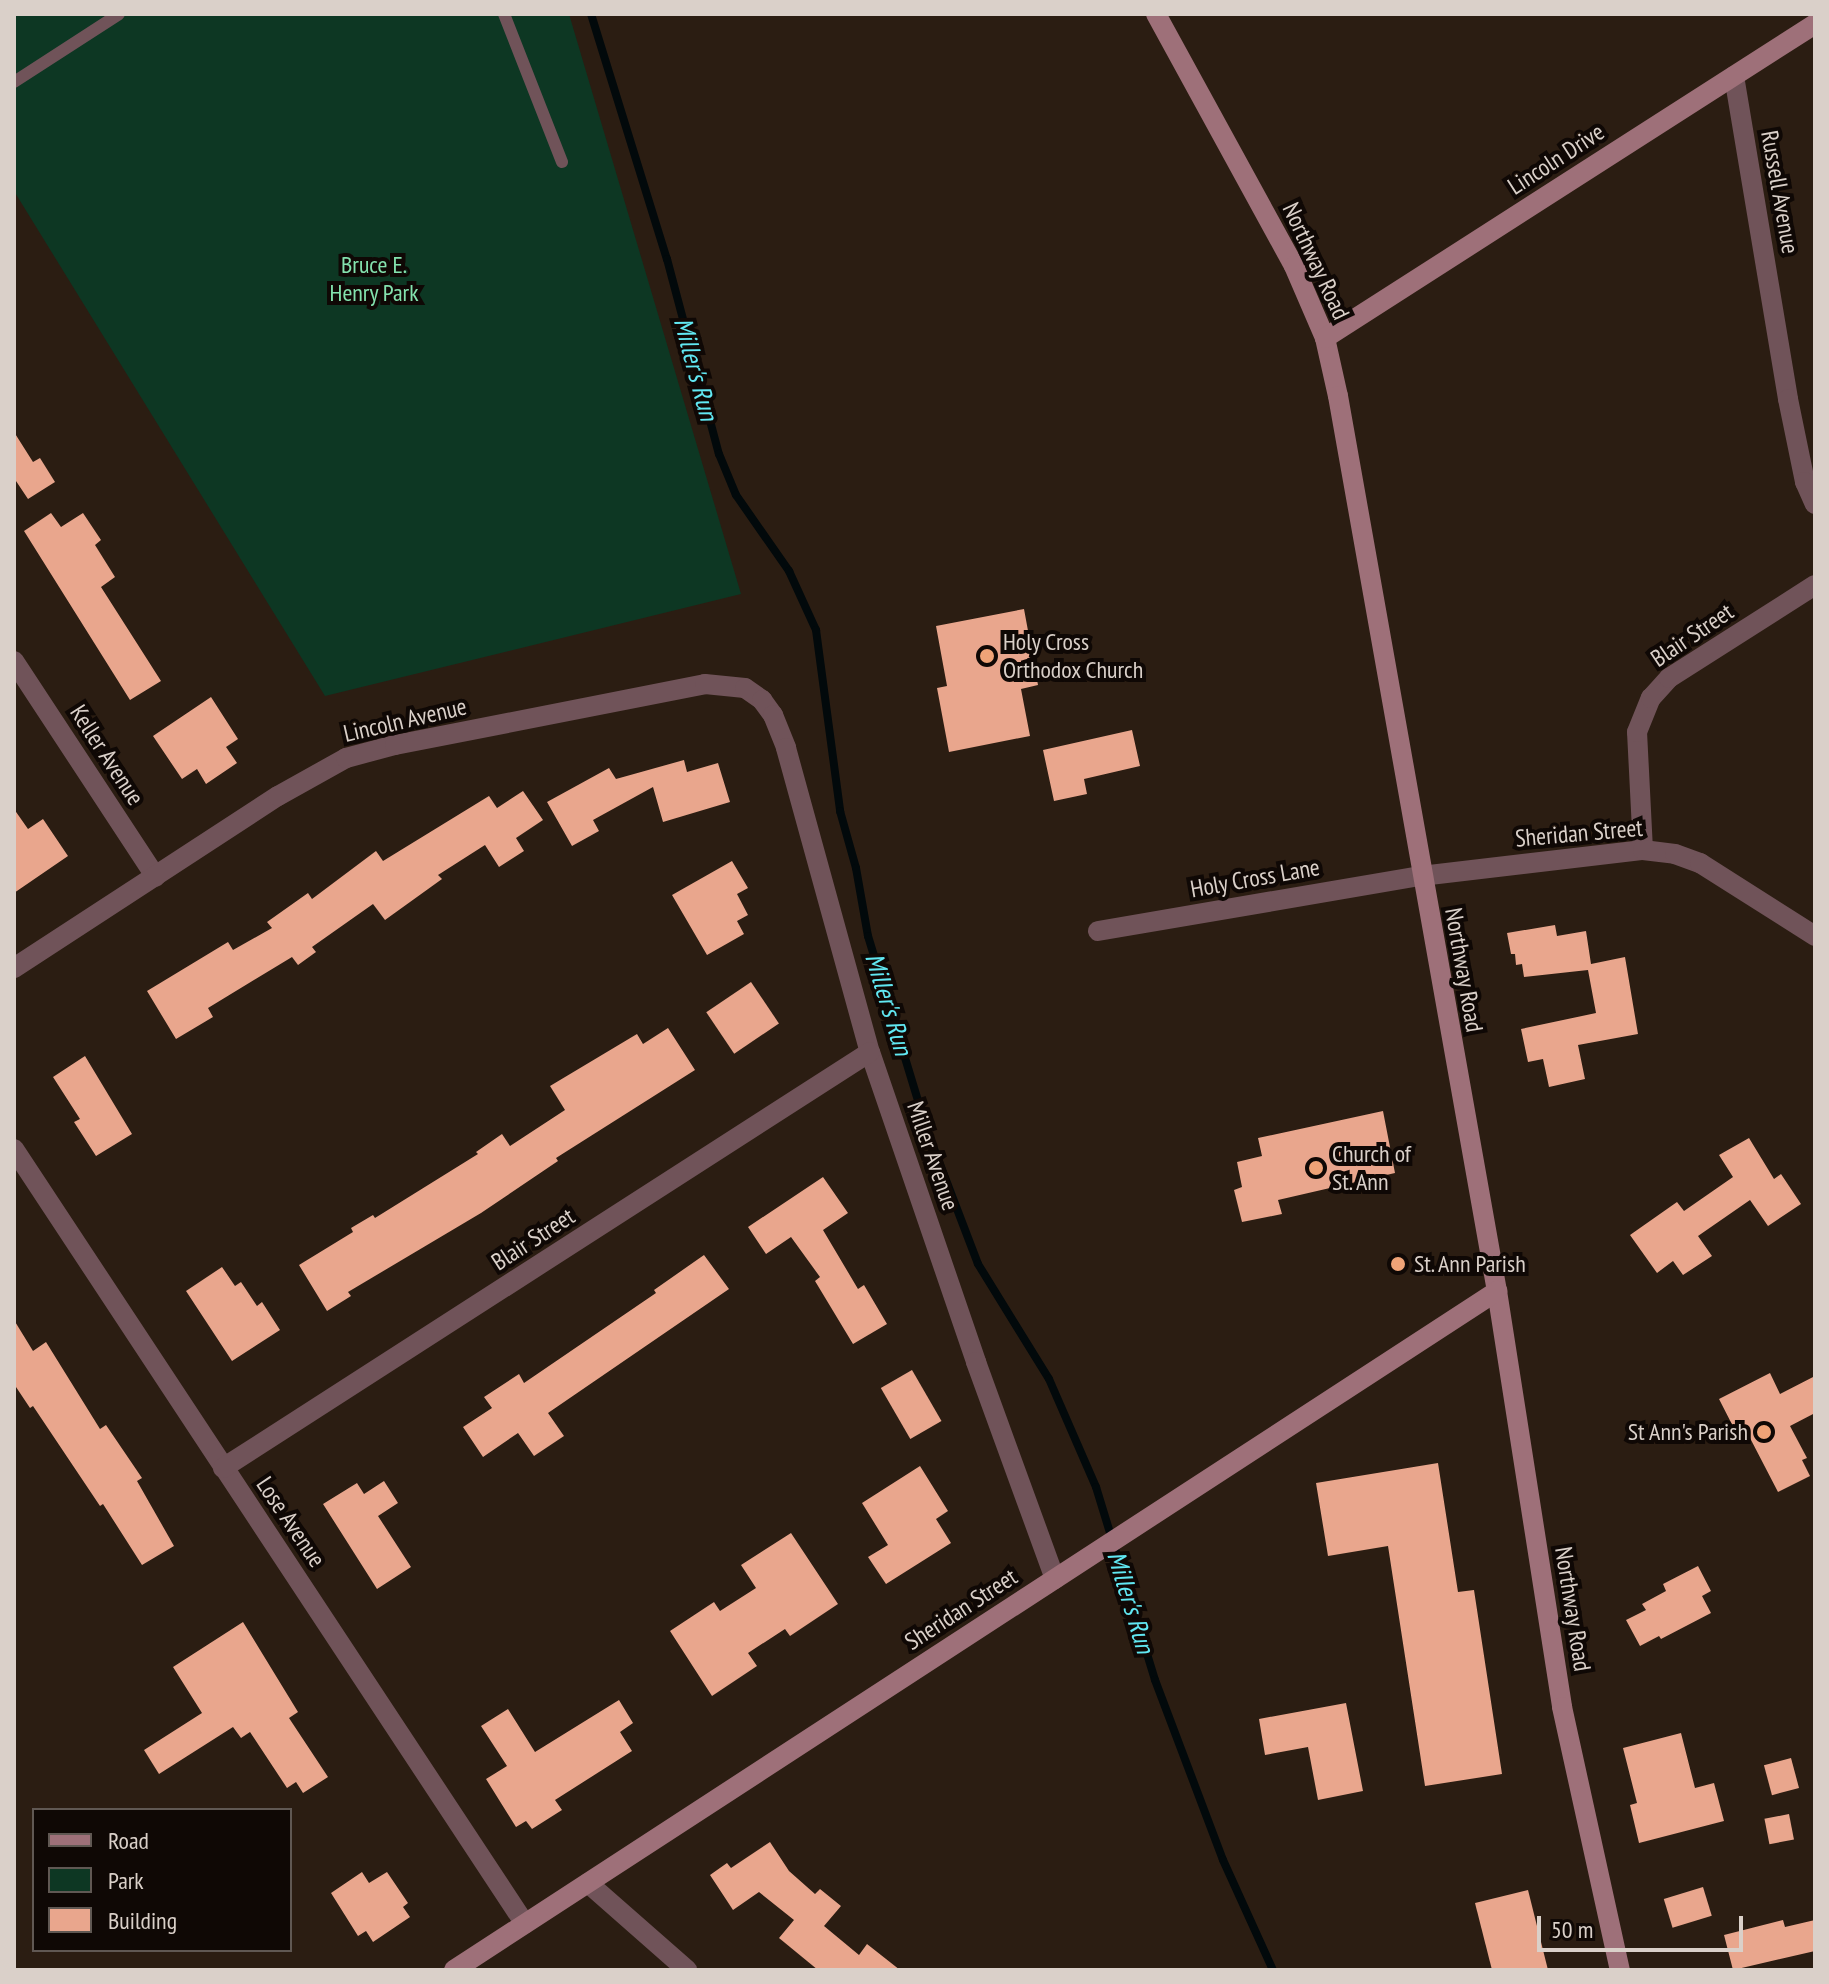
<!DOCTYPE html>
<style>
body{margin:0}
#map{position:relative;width:1829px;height:1984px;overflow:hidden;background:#2b1d12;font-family:"PT Sans Narrow",sans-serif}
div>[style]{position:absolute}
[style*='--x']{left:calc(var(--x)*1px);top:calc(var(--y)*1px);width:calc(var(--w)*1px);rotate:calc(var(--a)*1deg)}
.green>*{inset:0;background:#0d3723}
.stream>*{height:8px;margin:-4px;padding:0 4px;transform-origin:4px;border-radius:4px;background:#02090b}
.building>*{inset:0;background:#e9a68d;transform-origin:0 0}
.lane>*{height:12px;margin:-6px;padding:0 6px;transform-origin:6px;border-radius:6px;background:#705359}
.street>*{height:20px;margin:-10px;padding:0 10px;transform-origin:10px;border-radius:10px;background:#705359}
.secondary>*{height:20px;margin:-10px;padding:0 10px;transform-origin:10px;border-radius:10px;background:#9e7079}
.dots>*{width:22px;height:22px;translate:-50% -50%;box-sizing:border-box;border:4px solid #0f0805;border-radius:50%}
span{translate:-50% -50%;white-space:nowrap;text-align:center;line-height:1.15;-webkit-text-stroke:8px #0f0805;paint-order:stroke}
.street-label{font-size:24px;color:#dad0c9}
.park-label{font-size:24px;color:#84e2ae}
.poi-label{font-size:24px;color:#dad0c9}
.left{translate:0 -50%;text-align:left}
.right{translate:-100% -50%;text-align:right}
.water-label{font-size:26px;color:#61e8f3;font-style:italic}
.frame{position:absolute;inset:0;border:16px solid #dad0c9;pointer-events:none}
.legend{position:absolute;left:32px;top:1808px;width:260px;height:144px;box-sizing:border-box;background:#0f0805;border:2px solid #605853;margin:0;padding:10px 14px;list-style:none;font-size:24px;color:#dad0c9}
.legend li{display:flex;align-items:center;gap:16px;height:40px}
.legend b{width:40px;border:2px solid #605853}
.scale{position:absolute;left:1537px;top:1916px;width:206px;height:36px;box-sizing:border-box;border:4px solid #dad0c9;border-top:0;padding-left:10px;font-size:24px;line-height:28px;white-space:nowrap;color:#dad0c9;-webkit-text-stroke:6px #0f0805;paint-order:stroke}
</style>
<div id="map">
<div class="green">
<div style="clip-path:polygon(14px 14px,569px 14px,741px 594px,325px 696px,14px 191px)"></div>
</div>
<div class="stream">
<div style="--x:591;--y:14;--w:257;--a:72.8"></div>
<div style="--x:667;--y:259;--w:202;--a:75.1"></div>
<div style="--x:719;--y:454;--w:44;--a:67.5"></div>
<div style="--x:736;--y:495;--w:93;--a:55.1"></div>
<div style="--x:789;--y:571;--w:65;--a:65.4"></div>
<div style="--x:816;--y:630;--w:183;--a:82.4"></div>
<div style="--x:840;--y:811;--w:59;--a:74.3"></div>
<div style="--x:856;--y:868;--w:69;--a:80"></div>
<div style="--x:868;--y:936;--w:206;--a:73.1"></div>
<div style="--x:928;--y:1133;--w:140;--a:69.1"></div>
<div style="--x:978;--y:1264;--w:135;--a:58.3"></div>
<div style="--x:1049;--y:1379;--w:118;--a:66.5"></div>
<div style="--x:1096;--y:1487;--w:202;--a:73"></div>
<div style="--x:1155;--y:1680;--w:192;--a:69.3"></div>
<div style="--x:1223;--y:1860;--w:121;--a:65.6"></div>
</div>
<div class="building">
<div style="clip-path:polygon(14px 432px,33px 462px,40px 458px,55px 482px,28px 499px,14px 478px)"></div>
<div style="clip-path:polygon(51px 513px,61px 527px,83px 513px,101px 540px,95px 545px,115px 577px,101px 587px,161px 681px,130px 700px,24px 531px)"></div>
<div style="clip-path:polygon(1024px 609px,1038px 685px,1021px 689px,1030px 736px,949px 752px,937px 688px,947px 686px,936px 626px)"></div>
<div style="clip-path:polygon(211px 697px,238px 739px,226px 747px,237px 763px,206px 784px,197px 769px,182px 779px,153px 736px)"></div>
<div style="clip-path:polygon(1132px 730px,1140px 766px,1084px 779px,1087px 794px,1054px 801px,1043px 750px)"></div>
<div style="clip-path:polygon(684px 760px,687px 772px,718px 763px,730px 802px,663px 822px,653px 787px,593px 820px,599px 831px,572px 846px,547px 802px,609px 768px,616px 779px)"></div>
<div style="clip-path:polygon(523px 791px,543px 820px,516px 838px,524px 851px,499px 867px,485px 845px,438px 875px,442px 879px,385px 920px,373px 904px,312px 947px,316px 952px,298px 965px,292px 957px,208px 1008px,213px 1017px,176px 1039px,147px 991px,228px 942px,233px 950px,272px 928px,267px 922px,308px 893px,312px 899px,376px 851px,383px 861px,489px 796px,497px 808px)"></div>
<div style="clip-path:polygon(14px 809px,28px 829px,43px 819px,68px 856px,14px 893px)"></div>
<div style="clip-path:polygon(732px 861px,748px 888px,737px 894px,748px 915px,737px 921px,744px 934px,707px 955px,672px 895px)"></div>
<div style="clip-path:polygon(1555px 925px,1557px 936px,1586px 931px,1591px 964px,1625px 957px,1638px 1034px,1578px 1045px,1585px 1079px,1549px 1087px,1543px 1059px,1528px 1062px,1521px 1029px,1596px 1013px,1588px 970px,1524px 977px,1522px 964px,1516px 965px,1515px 954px,1511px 954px,1507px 933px)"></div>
<div style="left:751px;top:982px;width:50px;height:54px;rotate:56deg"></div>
<div style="clip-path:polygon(668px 1028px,695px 1070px,556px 1158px,558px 1161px,481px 1213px,348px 1292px,351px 1296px,327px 1311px,299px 1265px,353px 1232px,351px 1228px,373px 1215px,375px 1218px,478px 1154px,476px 1152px,502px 1134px,510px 1146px,565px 1110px,550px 1086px,637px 1034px,643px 1044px)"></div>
<div style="clip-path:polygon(85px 1056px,132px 1134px,96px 1156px,74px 1122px,80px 1119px,53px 1077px)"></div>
<div style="clip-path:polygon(1383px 1111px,1395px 1173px,1278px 1200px,1282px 1214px,1242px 1222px,1234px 1190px,1242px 1187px,1237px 1162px,1262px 1156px,1258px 1138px)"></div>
<div style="clip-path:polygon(1749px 1138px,1774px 1179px,1781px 1174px,1801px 1204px,1768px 1226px,1750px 1200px,1698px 1236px,1712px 1256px,1683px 1275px,1673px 1261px,1657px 1273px,1630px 1235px,1677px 1202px,1684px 1211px,1733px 1177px,1719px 1155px)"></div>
<div style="clip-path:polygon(823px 1177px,848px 1213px,823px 1230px,858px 1289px,864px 1285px,887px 1324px,853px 1344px,815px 1281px,820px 1277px,791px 1237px,766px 1254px,748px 1227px)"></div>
<div style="clip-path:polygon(704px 1255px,729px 1289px,548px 1413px,564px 1436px,534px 1456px,518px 1433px,483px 1457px,463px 1427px,492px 1408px,484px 1397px,519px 1374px,524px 1383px,656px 1293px,654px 1290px)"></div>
<div style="clip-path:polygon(222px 1267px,235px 1286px,241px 1282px,257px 1306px,262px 1302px,280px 1330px,232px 1361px,186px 1291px)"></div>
<div style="clip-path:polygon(14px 1320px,33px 1351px,46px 1342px,100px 1429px,106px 1425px,142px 1478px,137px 1481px,174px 1546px,142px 1565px,103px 1504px,100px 1506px,33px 1406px,30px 1408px,14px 1384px)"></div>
<div style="left:912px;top:1370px;width:59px;height:36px;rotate:60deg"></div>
<div style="clip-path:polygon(1770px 1373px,1780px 1394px,1815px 1376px,1815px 1413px,1790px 1426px,1807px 1458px,1802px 1460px,1810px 1476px,1778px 1492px,1750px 1438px,1741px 1442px,1719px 1399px)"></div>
<div style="clip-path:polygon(1438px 1463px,1458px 1592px,1474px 1590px,1502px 1774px,1425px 1786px,1388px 1546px,1328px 1556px,1316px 1483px)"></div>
<div style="clip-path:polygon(920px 1466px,948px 1511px,936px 1519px,951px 1543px,886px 1584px,868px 1557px,888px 1545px,862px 1503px)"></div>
<div style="clip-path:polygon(384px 1481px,398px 1503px,378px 1516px,411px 1567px,377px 1589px,323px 1504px,357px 1483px,364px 1494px)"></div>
<div style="clip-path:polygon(791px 1533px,838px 1604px,790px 1636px,785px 1629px,748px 1653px,757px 1666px,712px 1696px,670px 1631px,714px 1602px,720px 1611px,756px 1588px,741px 1565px)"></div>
<div style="clip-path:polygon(1698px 1566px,1711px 1591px,1702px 1596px,1711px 1613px,1661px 1639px,1659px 1636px,1640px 1646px,1626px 1620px,1646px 1610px,1642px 1604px,1666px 1591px,1663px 1584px)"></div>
<div style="clip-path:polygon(243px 1622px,298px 1712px,289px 1718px,328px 1777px,303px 1793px,296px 1782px,287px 1788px,250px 1732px,241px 1738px,233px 1727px,159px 1774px,144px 1750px,202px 1713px,173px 1667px)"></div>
<div style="clip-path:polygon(619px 1700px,633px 1723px,620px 1732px,632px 1751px,555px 1800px,562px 1810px,532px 1829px,526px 1821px,516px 1827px,486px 1779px,507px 1766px,481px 1726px,508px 1709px,535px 1752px)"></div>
<div style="clip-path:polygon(1346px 1703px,1363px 1791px,1318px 1800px,1308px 1747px,1265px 1755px,1259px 1719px)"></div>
<div style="clip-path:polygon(1681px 1733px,1695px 1788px,1714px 1783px,1724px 1821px,1639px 1843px,1630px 1805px,1637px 1803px,1623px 1748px)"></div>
<div style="left:1791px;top:1758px;width:31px;height:28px;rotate:75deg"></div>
<div style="left:1789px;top:1814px;width:26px;height:25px;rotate:79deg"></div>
<div style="clip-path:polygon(770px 1842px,789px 1871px,815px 1894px,820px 1889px,841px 1906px,824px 1926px,859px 1955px,867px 1944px,900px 1970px,818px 1970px,779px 1938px,794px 1920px,759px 1892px,733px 1910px,710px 1875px,727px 1863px,731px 1868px)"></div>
<div style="clip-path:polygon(362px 1872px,369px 1883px,387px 1872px,408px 1903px,403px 1907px,410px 1917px,373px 1942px,366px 1931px,358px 1936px,331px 1893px)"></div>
<div style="left:1703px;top:1887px;width:30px;height:41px;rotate:73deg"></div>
<div style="clip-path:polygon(1528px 1890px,1548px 1970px,1492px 1970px,1475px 1903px)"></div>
<div style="clip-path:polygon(1783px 1920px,1785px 1927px,1815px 1920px,1815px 1951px,1733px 1970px,1724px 1935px)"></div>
</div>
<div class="lane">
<div style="--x:504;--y:14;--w:159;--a:68.6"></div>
<div style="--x:14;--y:82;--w:125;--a:-32.9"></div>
</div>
<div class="street">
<div style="--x:1734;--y:76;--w:327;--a:80.5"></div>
<div style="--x:1788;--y:399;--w:85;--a:78.4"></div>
<div style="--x:1805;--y:482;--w:24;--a:66"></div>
<div style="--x:14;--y:661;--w:258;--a:56.7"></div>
<div style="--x:1643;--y:850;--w:118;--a:-92.9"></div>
<div style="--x:1637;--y:732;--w:37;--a:-68"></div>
<div style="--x:1651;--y:698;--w:27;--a:-48"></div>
<div style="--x:1669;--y:678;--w:173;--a:-32.5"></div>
<div style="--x:1098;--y:931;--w:328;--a:-9.7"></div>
<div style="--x:1421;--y:876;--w:224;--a:-6.7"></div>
<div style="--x:1643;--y:850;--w:32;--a:7"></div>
<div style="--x:1675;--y:854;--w:27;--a:20"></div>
<div style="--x:1700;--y:863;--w:136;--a:32.4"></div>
<div style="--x:14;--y:968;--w:315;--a:-33.1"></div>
<div style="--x:278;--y:796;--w:78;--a:-29.2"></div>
<div style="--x:346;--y:758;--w:51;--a:-14.9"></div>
<div style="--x:395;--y:745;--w:316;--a:-11.1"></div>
<div style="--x:705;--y:684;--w:40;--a:5.7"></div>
<div style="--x:745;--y:688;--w:21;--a:35"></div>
<div style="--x:762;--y:700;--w:19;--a:54"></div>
<div style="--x:773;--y:715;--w:35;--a:68"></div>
<div style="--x:786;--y:748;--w:315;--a:74.6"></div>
<div style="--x:870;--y:1052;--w:328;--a:71.1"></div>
<div style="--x:976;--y:1362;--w:231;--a:70"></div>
<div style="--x:14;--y:1149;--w:928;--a:56.6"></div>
<div style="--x:223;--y:1468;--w:769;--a:-32.74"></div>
<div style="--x:588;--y:1883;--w:132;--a:41.3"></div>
</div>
<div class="secondary">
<div style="--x:1156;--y:14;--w:287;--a:61.3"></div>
<div style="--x:1294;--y:266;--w:78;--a:66.7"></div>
<div style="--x:1325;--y:338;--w:59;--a:77.4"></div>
<div style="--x:1338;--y:396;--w:909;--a:79.93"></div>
<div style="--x:1497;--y:1291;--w:421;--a:81.1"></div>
<div style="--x:1562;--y:1707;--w:269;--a:77.6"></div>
<div style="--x:1325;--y:338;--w:582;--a:-32.65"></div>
<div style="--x:454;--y:1970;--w:1245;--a:-33.06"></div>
</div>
<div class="dots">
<div style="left:987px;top:656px;background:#efa377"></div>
<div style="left:1316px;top:1168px;background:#efa377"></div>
<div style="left:1398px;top:1264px;background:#efa377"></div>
<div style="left:1764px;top:1432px;background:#efa377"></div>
</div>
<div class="street-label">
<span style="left:1556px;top:159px;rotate:-33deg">Lincoln Drive</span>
<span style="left:1780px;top:192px;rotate:80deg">Russell Avenue</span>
<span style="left:1316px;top:261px;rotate:65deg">Northway Road</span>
<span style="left:1692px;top:635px;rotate:-34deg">Blair Street</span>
<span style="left:405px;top:720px;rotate:-13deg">Lincoln Avenue</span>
<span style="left:107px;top:755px;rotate:57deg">Keller Avenue</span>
<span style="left:1579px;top:833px;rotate:-5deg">Sheridan Street</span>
<span style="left:1255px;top:878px;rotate:-10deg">Holy Cross Lane</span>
<span style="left:1464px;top:970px;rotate:80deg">Northway Road</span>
<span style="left:933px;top:1156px;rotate:71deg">Miller Avenue</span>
<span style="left:533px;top:1239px;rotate:-33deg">Blair Street</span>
<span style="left:291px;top:1522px;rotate:56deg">Lose Avenue</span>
<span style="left:961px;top:1609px;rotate:-33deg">Sheridan Street</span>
<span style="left:1573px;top:1609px;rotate:81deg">Northway Road</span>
</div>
<div class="park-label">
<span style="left:374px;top:279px">Bruce E.<br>Henry Park</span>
</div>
<div class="poi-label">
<span class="left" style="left:1003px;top:656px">Holy Cross<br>Orthodox Church</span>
<span class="left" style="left:1332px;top:1168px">Church of<br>St. Ann</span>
<span class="left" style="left:1414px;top:1264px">St. Ann Parish</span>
<span class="right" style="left:1748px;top:1432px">St Ann's Parish</span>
</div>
<div class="water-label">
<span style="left:696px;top:369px;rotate:75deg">Miller's Run</span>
<span style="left:889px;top:1004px;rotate:73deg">Miller's Run</span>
<span style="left:1131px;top:1602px;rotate:73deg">Miller's Run</span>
</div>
<div class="frame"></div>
<ul class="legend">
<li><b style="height:10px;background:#9e7079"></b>Road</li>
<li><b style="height:22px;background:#0d3723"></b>Park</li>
<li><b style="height:22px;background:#e9a68d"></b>Building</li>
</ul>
<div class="scale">50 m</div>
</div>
